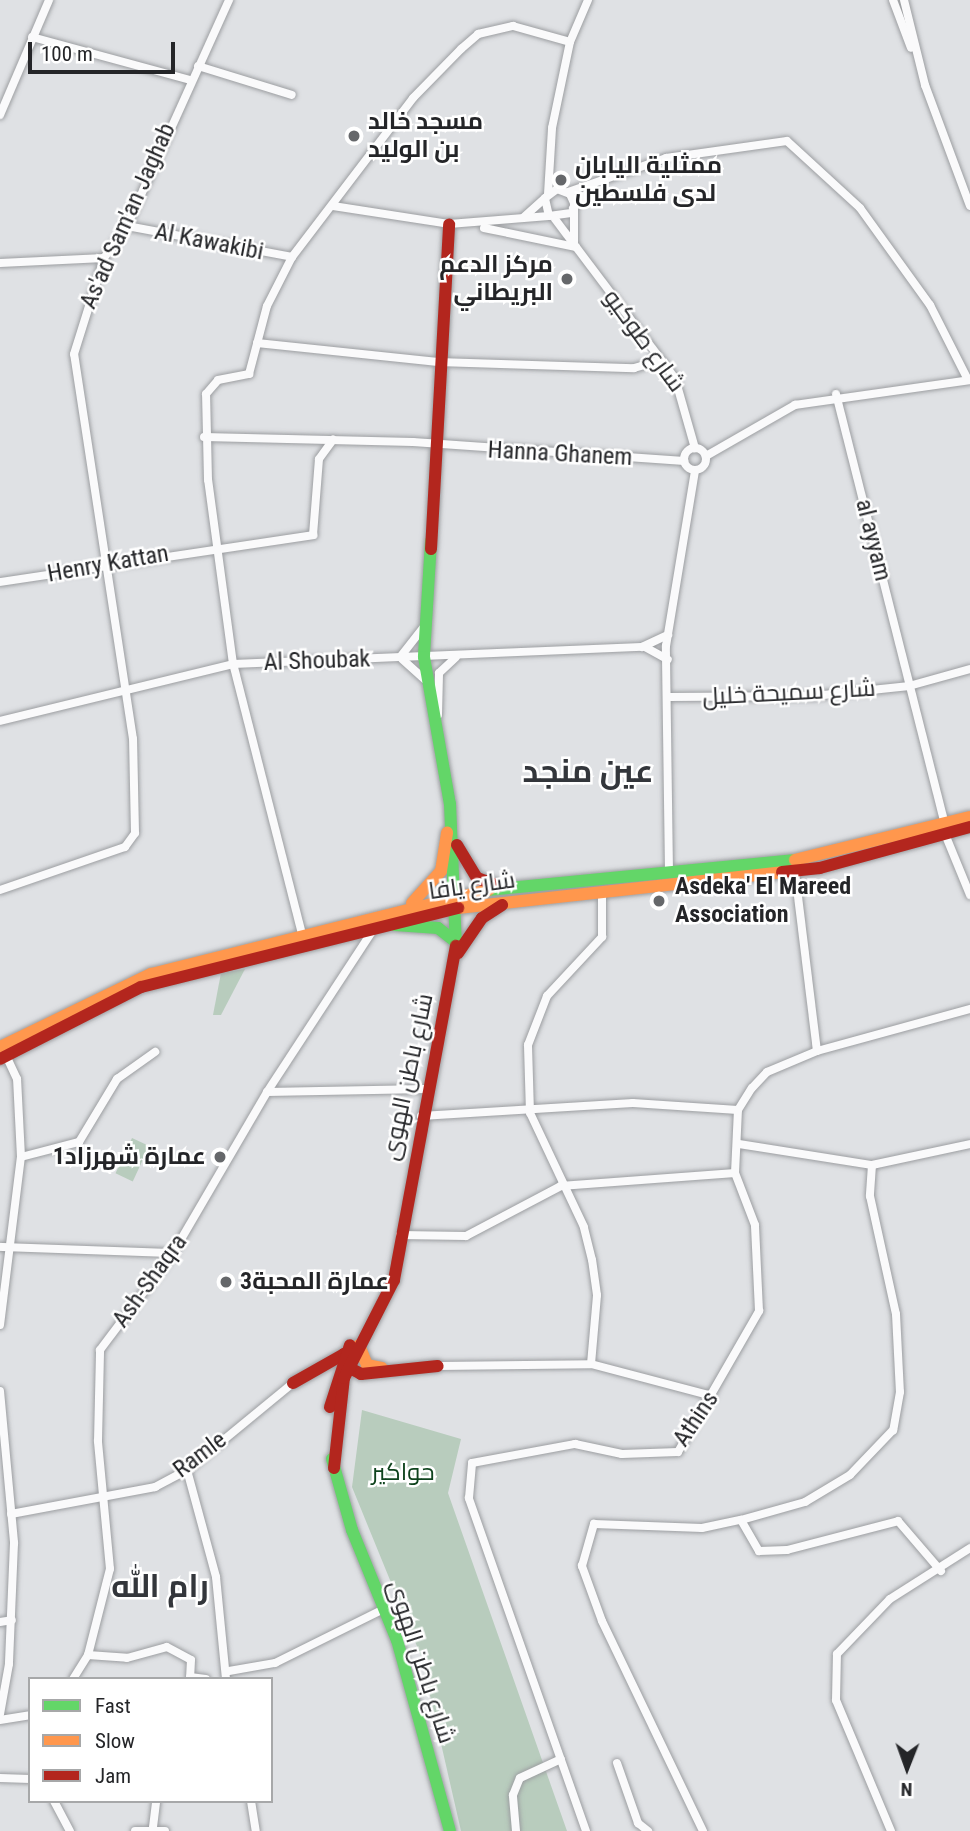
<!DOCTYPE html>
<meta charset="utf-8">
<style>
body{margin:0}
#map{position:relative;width:970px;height:1831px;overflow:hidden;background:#dfe1e4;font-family:"Roboto Condensed",Cairo,sans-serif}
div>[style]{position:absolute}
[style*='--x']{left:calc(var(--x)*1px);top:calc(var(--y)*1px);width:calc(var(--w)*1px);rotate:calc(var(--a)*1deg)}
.green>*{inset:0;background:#b8ccbd;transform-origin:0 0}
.roads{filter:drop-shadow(0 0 2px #9c9ea1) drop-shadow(0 0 2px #9c9ea1)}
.street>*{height:8px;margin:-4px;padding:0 4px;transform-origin:4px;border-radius:4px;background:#fafafb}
.street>.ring{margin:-4px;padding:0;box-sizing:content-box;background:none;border:8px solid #fafafb;border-radius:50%}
.fast>*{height:12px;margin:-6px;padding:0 6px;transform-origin:6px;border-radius:6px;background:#63d668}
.slow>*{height:12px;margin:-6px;padding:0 6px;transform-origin:6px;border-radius:6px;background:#ff974d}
.jam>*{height:12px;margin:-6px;padding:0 6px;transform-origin:6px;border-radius:6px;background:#b3261e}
.dots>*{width:19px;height:19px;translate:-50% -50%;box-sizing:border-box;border:4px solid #fff;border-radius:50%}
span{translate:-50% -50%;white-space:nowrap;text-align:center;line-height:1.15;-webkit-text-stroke:5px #fff;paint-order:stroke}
.poi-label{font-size:24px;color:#242528;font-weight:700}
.left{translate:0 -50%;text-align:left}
.right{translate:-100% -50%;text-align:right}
.street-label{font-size:24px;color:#242528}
.park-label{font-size:24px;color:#0e431d}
.district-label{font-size:32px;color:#33363b;font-weight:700}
.legend{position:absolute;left:28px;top:1677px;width:245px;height:126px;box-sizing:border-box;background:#fff;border:2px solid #a7a8a9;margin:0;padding:9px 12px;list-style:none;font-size:21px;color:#242528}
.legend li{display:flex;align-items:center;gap:14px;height:35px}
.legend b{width:35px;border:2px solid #a7a8a9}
.north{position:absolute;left:872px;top:1733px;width:70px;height:70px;-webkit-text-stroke:5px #fff;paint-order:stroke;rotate:181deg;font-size:19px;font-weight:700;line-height:28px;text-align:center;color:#242528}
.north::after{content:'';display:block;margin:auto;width:24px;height:32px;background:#242528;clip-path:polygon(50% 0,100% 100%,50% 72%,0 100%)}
.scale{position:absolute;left:28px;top:42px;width:147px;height:32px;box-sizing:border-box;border:4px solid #242528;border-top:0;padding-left:9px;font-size:21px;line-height:24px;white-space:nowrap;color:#242528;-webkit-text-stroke:5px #fff;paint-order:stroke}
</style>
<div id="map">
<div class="green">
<div style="clip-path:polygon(245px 969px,221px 1015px,213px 1015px,221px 973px)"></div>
<div style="left:132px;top:1138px;width:19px;height:39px;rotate:25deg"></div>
<div style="clip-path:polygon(362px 1410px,461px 1439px,448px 1493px,567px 1831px,461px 1831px,421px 1656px,352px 1487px)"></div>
</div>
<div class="roads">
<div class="street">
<div style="--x:893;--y:0;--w:51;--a:69.4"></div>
<div style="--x:904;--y:0;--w:88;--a:76.1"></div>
<div style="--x:925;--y:85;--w:129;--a:69.6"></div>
<div style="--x:32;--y:37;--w:164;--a:15.2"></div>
<div style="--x:198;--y:66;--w:98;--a:17.1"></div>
<div style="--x:0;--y:115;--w:125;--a:-66.9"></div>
<div style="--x:568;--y:192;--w:104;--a:-19.1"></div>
<div style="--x:666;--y:158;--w:122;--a:-8"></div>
<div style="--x:787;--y:141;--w:99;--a:42.5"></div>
<div style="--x:860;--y:208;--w:120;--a:54.2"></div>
<div style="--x:930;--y:305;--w:84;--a:63.1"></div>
<div style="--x:548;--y:194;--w:66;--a:-86.5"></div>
<div style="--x:552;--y:128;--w:88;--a:-78.2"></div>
<div style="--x:570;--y:42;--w:46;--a:-66.8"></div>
<div style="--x:333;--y:206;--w:117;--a:8.8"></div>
<div style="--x:449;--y:224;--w:100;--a:-4.6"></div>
<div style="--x:573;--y:208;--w:29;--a:-46"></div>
<div style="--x:571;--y:213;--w:22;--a:172"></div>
<div style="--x:549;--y:216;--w:18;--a:-103"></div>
<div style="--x:545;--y:198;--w:15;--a:-37"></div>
<div style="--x:557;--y:189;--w:14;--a:21"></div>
<div style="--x:570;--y:194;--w:10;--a:66"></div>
<div style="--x:574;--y:203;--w:40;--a:90"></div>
<div style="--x:524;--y:217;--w:28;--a:-42"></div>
<div style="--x:555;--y:219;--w:199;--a:53"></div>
<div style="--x:675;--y:378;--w:73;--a:74.1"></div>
<div style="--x:127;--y:226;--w:168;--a:10.6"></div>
<div style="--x:484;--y:228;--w:94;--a:11.7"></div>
<div style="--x:0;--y:263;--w:104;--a:-2.8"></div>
<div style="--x:257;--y:343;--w:182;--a:6"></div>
<div style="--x:438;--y:362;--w:196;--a:1.8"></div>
<div style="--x:634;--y:368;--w:25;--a:-16"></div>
<div style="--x:836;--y:394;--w:444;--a:75.8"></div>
<div style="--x:204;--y:437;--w:209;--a:1.4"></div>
<div style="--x:413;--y:442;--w:272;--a:4"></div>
<div class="ring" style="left:684px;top:448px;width:14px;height:14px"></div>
<div style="--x:706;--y:456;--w:103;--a:-29.8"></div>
<div style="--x:795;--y:405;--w:177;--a:-8.1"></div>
<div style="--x:0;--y:582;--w:317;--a:-8.5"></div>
<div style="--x:313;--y:535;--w:76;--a:-85.5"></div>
<div style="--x:319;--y:459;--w:24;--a:-54"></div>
<div style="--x:645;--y:647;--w:26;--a:29"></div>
<div style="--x:401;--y:656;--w:36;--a:-52"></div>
<div style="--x:402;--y:659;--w:31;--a:42"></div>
<div style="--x:669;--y:697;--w:145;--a:-0.4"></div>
<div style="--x:814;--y:696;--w:96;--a:-6"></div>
<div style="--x:909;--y:686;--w:63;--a:-15.6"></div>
<div style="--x:438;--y:715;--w:42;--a:-88.6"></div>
<div style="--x:439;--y:673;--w:23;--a:-43"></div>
<div style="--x:0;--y:721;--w:240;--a:-13.7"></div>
<div style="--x:233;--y:664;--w:409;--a:-2.4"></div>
<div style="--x:642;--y:647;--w:29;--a:-25"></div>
<div style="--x:945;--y:834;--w:66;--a:67.7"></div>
<div style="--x:669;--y:872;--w:226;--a:-90.8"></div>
<div style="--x:666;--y:646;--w:177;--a:-80.6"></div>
<div style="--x:795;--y:872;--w:180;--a:83"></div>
<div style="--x:0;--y:890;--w:132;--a:-19"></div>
<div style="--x:125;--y:847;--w:17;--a:-54"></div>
<div style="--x:135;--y:833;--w:94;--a:-91.2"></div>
<div style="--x:133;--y:739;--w:389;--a:-98.7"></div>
<div style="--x:74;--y:354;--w:101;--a:-72.6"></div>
<div style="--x:104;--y:258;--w:39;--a:-54"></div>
<div style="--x:127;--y:226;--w:248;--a:-65.7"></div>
<div style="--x:302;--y:934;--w:279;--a:-104.3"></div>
<div style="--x:233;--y:664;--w:186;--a:-97.7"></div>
<div style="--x:208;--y:480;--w:86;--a:-91.3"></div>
<div style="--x:206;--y:394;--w:18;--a:-49"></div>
<div style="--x:218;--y:380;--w:32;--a:-11"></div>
<div style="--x:249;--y:374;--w:70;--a:-75.2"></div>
<div style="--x:267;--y:306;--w:55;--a:-63"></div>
<div style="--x:292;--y:257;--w:200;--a:-52.7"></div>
<div style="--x:413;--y:98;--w:69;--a:-45.6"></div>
<div style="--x:461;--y:49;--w:23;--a:-41"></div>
<div style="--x:478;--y:34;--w:36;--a:-13"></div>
<div style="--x:513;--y:26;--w:59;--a:15.7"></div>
<div style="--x:267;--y:1092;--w:159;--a:-1.1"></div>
<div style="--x:421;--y:1116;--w:212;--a:-3.5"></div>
<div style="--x:633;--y:1103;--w:105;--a:3.8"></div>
<div style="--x:739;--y:1144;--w:135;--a:9"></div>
<div style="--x:872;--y:1165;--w:31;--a:94"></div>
<div style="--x:870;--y:1196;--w:121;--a:77.6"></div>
<div style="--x:896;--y:1314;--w:78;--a:87.1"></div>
<div style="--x:900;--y:1392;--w:39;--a:100"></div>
<div style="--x:893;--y:1430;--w:62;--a:133.7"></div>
<div style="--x:850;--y:1475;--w:52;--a:149"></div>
<div style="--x:805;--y:1502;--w:66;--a:164.3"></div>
<div style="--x:21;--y:1157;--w:60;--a:-14.5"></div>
<div style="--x:79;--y:1142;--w:74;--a:-58.9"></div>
<div style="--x:117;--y:1079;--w:47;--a:-35.4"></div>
<div style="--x:872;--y:1165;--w:100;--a:-12.1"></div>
<div style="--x:400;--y:1235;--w:66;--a:0.9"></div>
<div style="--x:466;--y:1236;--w:107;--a:-27.8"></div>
<div style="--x:561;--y:1186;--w:174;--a:-4.3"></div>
<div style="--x:0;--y:1247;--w:173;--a:2"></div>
<div style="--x:0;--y:1325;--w:169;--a:-82.9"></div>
<div style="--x:21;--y:1157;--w:78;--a:-92.9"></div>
<div style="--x:17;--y:1079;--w:29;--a:-115"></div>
<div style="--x:591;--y:1364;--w:69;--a:-85"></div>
<div style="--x:597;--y:1295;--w:35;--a:-98"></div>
<div style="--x:592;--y:1260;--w:34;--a:-104"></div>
<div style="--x:584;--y:1227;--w:126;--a:-115.3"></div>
<div style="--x:530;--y:1113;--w:68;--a:-91.7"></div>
<div style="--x:528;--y:1045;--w:53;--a:-68.8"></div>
<div style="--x:547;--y:996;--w:81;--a:-47"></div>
<div style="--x:602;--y:937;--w:46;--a:-90"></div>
<div style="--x:438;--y:1366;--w:153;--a:-0.7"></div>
<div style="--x:591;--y:1364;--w:125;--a:14.8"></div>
<div style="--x:0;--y:1391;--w:153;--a:84.7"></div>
<div style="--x:14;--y:1543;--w:121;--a:92.4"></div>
<div style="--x:9;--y:1664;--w:51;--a:100.2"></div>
<div style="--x:187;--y:1470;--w:111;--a:74.8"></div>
<div style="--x:216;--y:1577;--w:102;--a:84.4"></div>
<div style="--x:11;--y:1514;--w:147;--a:-10.6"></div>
<div style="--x:155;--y:1487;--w:36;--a:-28"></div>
<div style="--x:187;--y:1470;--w:137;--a:-39.4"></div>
<div style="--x:0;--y:1622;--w:12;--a:-9"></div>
<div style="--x:88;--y:1655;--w:39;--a:4"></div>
<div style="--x:127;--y:1658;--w:41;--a:-15.4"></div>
<div style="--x:167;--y:1647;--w:27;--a:28"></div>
<div style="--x:191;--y:1660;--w:17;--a:93"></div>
<div style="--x:190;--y:1677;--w:16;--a:7"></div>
<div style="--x:229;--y:1671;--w:47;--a:-9.9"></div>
<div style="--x:275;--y:1663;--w:122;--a:-26.4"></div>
<div style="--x:73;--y:1679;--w:28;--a:-58"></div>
<div style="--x:88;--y:1655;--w:89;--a:-75.7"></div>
<div style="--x:110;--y:1569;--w:129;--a:-95.4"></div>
<div style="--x:98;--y:1441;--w:91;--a:-88.7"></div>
<div style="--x:100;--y:1350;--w:121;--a:-53"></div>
<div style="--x:173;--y:1253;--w:186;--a:-59.7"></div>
<div style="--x:267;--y:1092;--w:201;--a:-56.8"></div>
<div style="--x:0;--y:1720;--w:30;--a:-9"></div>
<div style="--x:617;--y:1763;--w:64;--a:70.7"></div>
<div style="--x:638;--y:1823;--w:13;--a:39"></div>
<div style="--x:0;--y:1778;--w:30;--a:2"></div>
<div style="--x:54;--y:1801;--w:34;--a:62"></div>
<div style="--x:251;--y:1801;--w:30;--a:81"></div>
<div style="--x:153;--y:1827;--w:26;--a:-83"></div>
<div style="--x:135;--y:1831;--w:30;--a:0"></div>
<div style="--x:516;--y:1831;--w:36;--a:-95"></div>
<div style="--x:513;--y:1795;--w:18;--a:-68"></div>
<div style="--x:520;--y:1778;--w:45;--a:-24.9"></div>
<div style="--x:586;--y:1831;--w:353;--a:-109.4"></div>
<div style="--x:469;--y:1498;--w:35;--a:-85"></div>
<div style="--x:472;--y:1463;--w:105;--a:-10.5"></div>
<div style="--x:575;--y:1444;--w:48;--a:12"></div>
<div style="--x:622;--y:1454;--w:56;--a:-2"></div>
<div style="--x:678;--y:1452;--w:163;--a:-60.1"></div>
<div style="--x:759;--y:1311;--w:86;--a:-92.7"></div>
<div style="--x:755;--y:1225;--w:56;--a:-111"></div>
<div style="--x:735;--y:1173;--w:63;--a:-87.3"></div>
<div style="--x:738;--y:1110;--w:26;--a:-58"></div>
<div style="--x:752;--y:1088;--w:22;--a:-47"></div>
<div style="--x:767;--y:1072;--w:54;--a:-22.8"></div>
<div style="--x:817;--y:1051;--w:159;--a:-15.4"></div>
<div style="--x:703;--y:1831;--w:233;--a:-115.7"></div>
<div style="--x:602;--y:1621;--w:59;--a:-110"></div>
<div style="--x:582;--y:1566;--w:44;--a:-74.1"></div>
<div style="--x:594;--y:1524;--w:108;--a:2.1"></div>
<div style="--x:702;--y:1528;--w:40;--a:-12"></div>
<div style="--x:741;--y:1520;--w:36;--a:60"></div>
<div style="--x:759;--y:1551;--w:28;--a:-2"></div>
<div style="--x:787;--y:1550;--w:115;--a:-14.6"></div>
<div style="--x:898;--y:1521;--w:66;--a:49.3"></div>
<div style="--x:891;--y:1831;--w:142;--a:-112.8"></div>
<div style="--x:836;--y:1700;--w:46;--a:-88.8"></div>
<div style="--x:837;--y:1654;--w:76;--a:-46.1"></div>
<div style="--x:890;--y:1599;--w:95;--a:-32.5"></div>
</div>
<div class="fast">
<div style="--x:431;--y:541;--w:116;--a:93.5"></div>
<div style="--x:424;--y:657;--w:149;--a:80"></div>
<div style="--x:450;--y:804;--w:142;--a:87.6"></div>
<div style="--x:489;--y:890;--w:307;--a:-5.6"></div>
<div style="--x:395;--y:925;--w:43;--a:4"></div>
<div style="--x:438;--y:928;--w:24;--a:38"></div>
<div style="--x:332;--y:1459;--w:74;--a:74.3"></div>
<div style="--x:352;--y:1530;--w:119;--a:67.8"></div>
<div style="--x:397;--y:1640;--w:198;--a:74.5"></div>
</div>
<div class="slow">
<div style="--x:795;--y:860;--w:180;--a:-13.8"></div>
<div style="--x:412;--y:903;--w:43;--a:-47.8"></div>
<div style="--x:441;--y:871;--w:39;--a:-81"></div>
<div style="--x:458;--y:908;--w:326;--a:-6.3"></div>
<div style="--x:0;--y:1047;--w:168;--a:-25.8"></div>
<div style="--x:151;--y:974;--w:348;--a:-14"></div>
<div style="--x:359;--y:1345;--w:22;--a:68"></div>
<div style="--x:367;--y:1365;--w:15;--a:11"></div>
</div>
<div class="jam">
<div style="--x:431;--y:549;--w:325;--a:-86.8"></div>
<div style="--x:457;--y:845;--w:39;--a:59"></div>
<div style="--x:477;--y:878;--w:23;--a:20"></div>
<div style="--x:782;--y:872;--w:38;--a:-6"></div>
<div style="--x:820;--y:868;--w:156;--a:-15.3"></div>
<div style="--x:458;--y:953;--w:42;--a:-55.6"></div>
<div style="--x:482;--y:918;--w:24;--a:-33"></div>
<div style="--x:0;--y:1059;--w:158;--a:-27.1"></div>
<div style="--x:141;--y:987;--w:327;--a:-14"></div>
<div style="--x:293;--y:1383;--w:59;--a:-29.6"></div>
<div style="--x:344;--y:1354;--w:14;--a:73"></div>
<div style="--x:348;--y:1367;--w:15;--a:28"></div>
<div style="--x:361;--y:1374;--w:77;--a:-5.9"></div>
<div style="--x:330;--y:1407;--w:65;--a:-72.1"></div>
<div style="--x:334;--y:1468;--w:91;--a:-83.7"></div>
<div style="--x:344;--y:1378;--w:110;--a:-63"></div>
<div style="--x:394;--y:1280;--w:340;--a:-79.5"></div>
</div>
</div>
<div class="dots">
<div style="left:354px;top:136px;background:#65676a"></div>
<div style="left:561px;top:180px;background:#65676a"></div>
<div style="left:567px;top:279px;background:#65676a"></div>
<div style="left:659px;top:901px;background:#65676a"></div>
<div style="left:220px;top:1157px;background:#65676a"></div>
<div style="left:226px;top:1282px;background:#65676a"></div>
</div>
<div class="poi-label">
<span class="left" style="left:368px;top:136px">مسجد خالد<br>بن الوليد</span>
<span class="left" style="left:575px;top:180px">ممثلية اليابان<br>لدى فلسطين</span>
<span class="right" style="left:553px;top:279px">مركز الدعم<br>البريطاني</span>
<span class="left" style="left:675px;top:901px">Asdeka' El Mareed<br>Association</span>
<span class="right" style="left:206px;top:1157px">عمارة شهرزاد1</span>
<span class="left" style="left:240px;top:1282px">عمارة المحبة3</span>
</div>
<div class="street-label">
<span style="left:128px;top:216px;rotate:-66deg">As'ad Sam'an Jaghab</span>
<span style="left:209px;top:242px;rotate:11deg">Al Kawakibi</span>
<span style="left:644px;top:341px;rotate:54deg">شارع طوكيو</span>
<span style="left:560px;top:454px;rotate:3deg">Hanna Ghanem</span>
<span style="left:873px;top:540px;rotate:76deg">al ayyam</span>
<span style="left:108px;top:564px;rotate:-10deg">Henry Kattan</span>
<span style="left:317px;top:661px;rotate:-2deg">Al Shoubak</span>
<span style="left:789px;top:693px;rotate:-3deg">شارع سميحة خليل</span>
<span style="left:472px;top:886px;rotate:-8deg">شارع يافا</span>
<span style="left:408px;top:1077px;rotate:-78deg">شارع باطن الهوى</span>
<span style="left:150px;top:1281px;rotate:-54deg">Ash-Shaqra</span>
<span style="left:696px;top:1419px;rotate:-56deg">Athins</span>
<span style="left:200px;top:1455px;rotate:-37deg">Ramle</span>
<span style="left:421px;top:1662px;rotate:72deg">شارع باطن الهوى</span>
</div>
<div class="park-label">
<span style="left:403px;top:1473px">حواكير</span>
</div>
<div class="district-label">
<span style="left:588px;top:771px">عين منجد</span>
<span style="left:160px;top:1586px">رام الله</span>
</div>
<ul class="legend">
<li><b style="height:9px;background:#63d668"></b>Fast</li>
<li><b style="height:9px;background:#ff974d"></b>Slow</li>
<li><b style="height:9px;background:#b3261e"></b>Jam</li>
</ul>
<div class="north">N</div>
<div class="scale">100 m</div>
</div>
